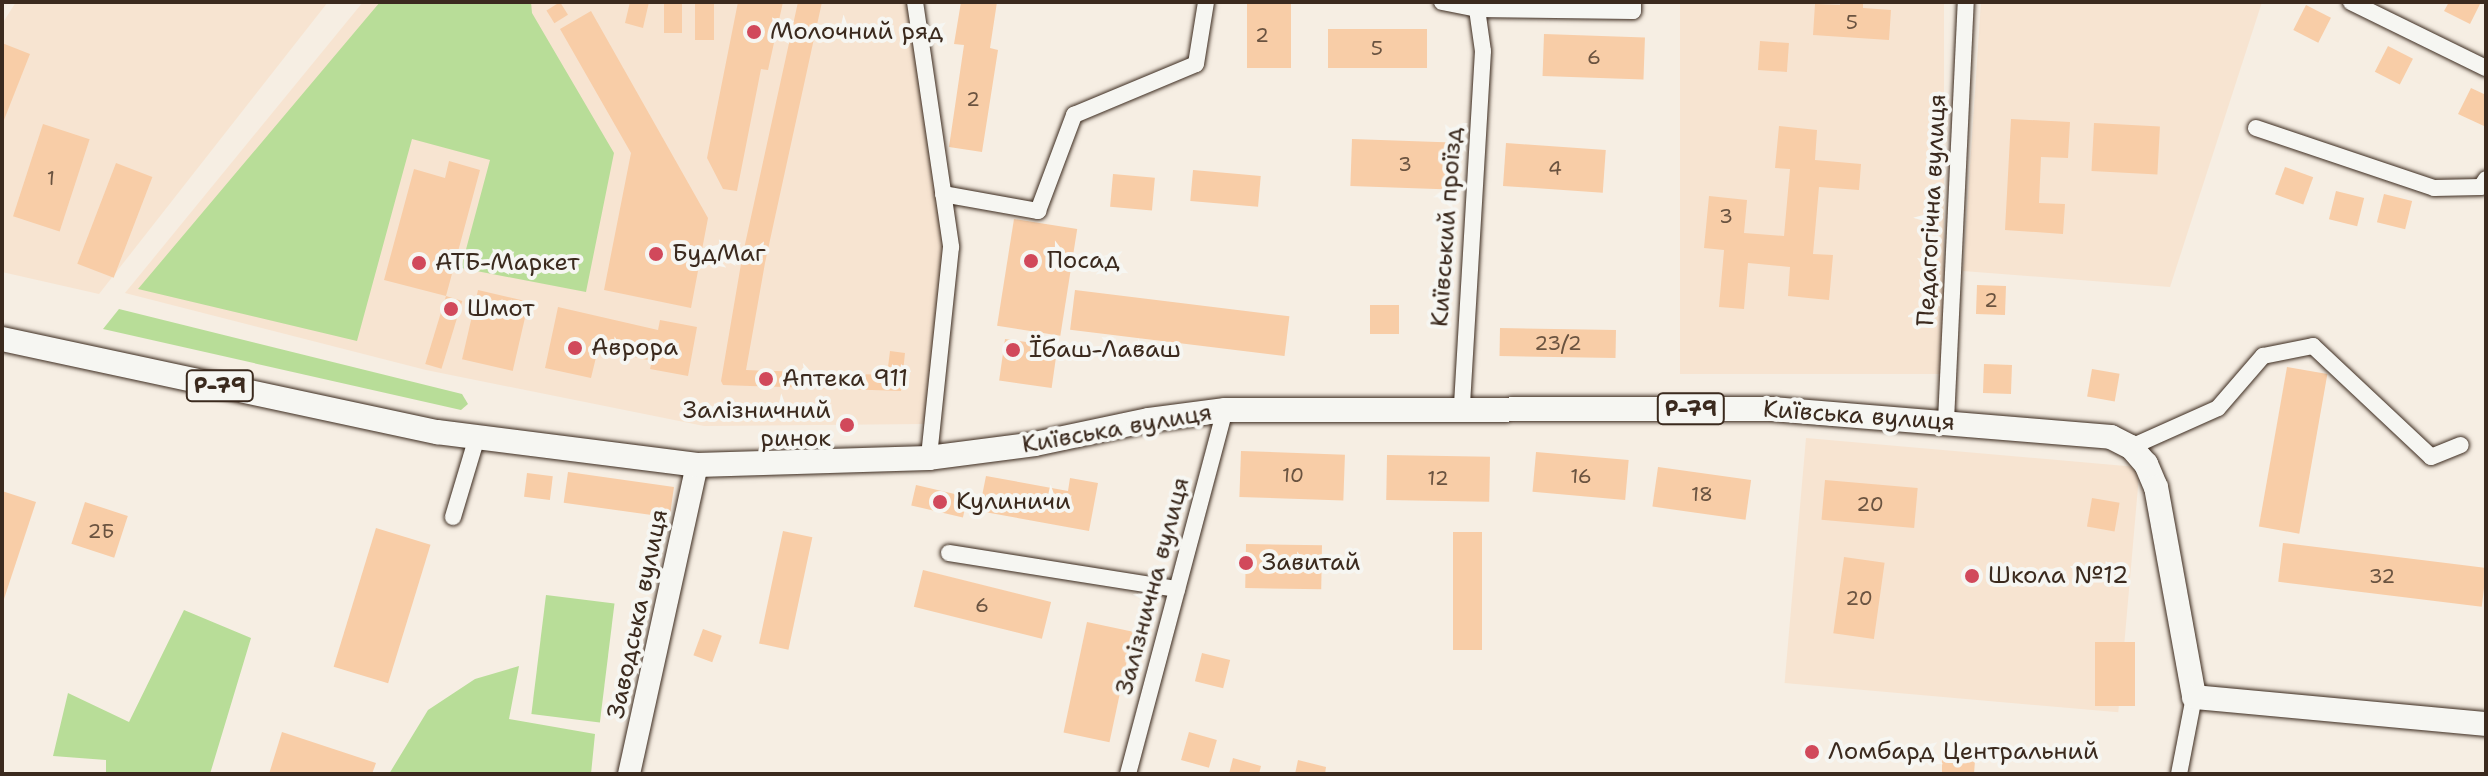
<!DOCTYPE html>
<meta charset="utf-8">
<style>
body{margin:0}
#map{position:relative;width:2488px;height:776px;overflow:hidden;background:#f6eee3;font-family:"Shantell Sans",sans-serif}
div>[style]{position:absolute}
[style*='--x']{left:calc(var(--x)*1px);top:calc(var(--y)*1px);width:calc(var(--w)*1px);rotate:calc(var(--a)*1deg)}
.built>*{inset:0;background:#f7e4d1;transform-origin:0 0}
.green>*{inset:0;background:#b8dd98;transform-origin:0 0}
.building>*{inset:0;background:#f8cda7;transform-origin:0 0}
.roads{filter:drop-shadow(0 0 2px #3b2a1e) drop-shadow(0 0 2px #3b2a1e)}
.street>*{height:16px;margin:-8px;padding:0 8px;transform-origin:8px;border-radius:8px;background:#f6f6f2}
.secondary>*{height:22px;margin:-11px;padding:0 11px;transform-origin:11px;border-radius:11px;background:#f6f6f2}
.primary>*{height:24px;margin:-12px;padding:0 12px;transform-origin:12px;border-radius:12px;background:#f6f6f2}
.dots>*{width:22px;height:22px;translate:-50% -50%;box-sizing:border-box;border:4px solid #f6f6f2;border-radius:50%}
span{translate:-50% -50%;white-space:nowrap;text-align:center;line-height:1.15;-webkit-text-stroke:8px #f6f6f2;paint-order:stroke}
.number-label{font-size:20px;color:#6a5340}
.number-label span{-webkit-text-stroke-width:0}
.shield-label span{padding:2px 6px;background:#f6f6f2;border:2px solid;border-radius:6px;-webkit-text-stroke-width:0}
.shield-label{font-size:22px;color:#3b2a1e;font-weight:700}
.poi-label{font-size:24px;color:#3b2a1e}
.left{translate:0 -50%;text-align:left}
.right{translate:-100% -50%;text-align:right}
.street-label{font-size:24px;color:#3b2a1e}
.frame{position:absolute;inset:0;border:4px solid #3b2a1e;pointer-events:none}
</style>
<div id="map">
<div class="built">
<div style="clip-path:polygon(16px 2px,328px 2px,99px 294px,2px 272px,2px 24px)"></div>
<div style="clip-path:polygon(363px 2px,910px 2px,943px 245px,925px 424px,704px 426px,426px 370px,125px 293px)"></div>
<div style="left:1680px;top:2px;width:264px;height:372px"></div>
<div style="clip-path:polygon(1981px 2px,2262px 2px,2170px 287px,1963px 271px)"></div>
<div style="left:1806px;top:438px;width:335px;height:246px;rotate:5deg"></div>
</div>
<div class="green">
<div style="clip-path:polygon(380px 2px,531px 2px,532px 13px,614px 153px,586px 292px,461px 268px,490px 160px,412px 139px,357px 341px,138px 289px)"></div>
<div style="clip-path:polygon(119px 309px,462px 394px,468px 404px,461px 410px,103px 329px)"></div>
<div style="left:546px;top:595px;width:69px;height:120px;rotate:7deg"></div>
<div style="clip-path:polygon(184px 610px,251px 638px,210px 774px,106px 774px,106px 760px,53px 756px,68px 693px,129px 722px)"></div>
<div style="clip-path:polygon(519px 666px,509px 719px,595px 734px,591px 774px,389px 774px,428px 710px,475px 679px)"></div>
</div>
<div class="building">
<div style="left:560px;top:2px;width:15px;height:16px;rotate:58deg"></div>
<div style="clip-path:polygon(630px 2px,649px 2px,643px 28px,625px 23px)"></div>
<div style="left:664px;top:2px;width:18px;height:31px"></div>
<div style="left:695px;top:2px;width:19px;height:38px"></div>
<div style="clip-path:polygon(738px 2px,783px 2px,768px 70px,761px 69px,737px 191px,723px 189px,707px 158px)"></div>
<div style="clip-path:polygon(798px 2px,822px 2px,765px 263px,746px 370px,887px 375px,890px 351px,905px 353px,901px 391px,723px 385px,721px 381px,742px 258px)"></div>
<div style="clip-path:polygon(961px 2px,997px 2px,990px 48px,998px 50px,982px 152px,949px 147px,964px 45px,954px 44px)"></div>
<div style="left:1247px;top:2px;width:44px;height:66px"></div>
<div style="clip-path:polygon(1840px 2px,1863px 2px,1863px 8px,1891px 10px,1889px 40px,1813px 35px,1815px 4px,1840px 5px)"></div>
<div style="clip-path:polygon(2449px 2px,2481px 2px,2470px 24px,2444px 11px)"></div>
<div style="left:2306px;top:5px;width:28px;height:28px;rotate:27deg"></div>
<div style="clip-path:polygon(591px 11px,708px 218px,691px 308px,604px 290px,631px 153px,560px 29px)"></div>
<div style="left:1328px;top:29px;width:99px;height:39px"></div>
<div style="left:1544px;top:34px;width:101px;height:42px;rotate:2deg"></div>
<div style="left:1760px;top:41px;width:29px;height:29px;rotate:4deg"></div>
<div style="clip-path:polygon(2px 43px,30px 54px,2px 125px)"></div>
<div style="left:2388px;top:46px;width:28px;height:29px;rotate:27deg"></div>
<div style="clip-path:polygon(2471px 88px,2486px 95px,2484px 126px,2458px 114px)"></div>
<div style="clip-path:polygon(2011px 119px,2070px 122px,2068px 158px,2041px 157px,2039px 203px,2065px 204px,2063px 234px,2005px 230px)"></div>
<div style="left:2094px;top:123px;width:66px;height:48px;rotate:3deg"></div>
<div style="left:43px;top:124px;width:49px;height:97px;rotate:18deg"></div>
<div style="clip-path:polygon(1779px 126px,1817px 130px,1815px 160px,1861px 164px,1859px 190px,1819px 187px,1813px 254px,1833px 255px,1829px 300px,1788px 296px,1790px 267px,1748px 263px,1744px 309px,1719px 307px,1724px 250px,1704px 248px,1709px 196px,1747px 200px,1744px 233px,1784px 236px,1790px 169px,1775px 168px)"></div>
<div style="left:1352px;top:139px;width:107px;height:47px;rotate:2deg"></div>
<div style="left:1506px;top:143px;width:100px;height:43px;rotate:4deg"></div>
<div style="clip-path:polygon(449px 161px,480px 170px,446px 296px,384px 280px,414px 169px,445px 178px)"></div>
<div style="left:116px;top:163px;width:39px;height:108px;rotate:21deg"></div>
<div style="left:2285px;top:167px;width:30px;height:29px;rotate:20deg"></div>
<div style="left:1193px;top:170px;width:68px;height:31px;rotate:5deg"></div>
<div style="left:1113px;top:174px;width:42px;height:33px;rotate:5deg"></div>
<div style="left:2336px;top:191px;width:29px;height:29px;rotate:14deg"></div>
<div style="left:2384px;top:194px;width:29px;height:29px;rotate:14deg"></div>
<div style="left:1014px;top:219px;width:64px;height:108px;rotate:9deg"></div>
<div style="left:1977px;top:285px;width:29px;height:29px;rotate:2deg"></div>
<div style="left:478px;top:290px;width:52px;height:71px;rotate:13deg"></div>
<div style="left:1075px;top:290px;width:216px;height:40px;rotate:7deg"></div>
<div style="left:446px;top:296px;width:17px;height:71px;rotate:17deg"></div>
<div style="left:1370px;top:305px;width:29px;height:29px"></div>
<div style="clip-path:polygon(558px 307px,658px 330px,660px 320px,697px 327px,688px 376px,650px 369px,652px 361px,598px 349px,591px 378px,545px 368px)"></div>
<div style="left:1500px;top:328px;width:116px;height:28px;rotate:1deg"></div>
<div style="left:1005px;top:339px;width:53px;height:42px;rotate:8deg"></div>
<div style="left:1984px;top:364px;width:28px;height:29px;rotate:2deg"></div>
<div style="left:2287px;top:367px;width:41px;height:162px;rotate:10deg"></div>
<div style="left:2092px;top:369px;width:28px;height:28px;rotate:10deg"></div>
<div style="left:1241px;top:451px;width:104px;height:46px;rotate:2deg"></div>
<div style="left:1536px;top:452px;width:93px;height:40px;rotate:5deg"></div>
<div style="left:1387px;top:455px;width:103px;height:45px;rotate:1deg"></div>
<div style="left:1658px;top:467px;width:94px;height:40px;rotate:8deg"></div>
<div style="left:568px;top:472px;width:107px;height:31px;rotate:8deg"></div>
<div style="left:527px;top:473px;width:26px;height:24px;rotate:7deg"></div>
<div style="clip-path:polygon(986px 476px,1068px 491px,1070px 478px,1098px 483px,1089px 531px,979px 511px)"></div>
<div style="left:1825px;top:480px;width:93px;height:40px;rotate:5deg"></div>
<div style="left:916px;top:485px;width:53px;height:21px;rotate:13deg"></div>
<div style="clip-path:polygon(2px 491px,36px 502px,3px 602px,2px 602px)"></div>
<div style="left:2092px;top:498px;width:28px;height:29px;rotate:10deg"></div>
<div style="left:85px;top:502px;width:45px;height:44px;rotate:18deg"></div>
<div style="left:376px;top:528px;width:57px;height:145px;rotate:17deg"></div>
<div style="left:783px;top:531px;width:30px;height:115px;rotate:12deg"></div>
<div style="left:1453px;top:532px;width:29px;height:118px"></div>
<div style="left:2283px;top:543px;width:205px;height:39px;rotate:7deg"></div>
<div style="left:1246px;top:544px;width:76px;height:44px;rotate:1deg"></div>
<div style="left:1844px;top:557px;width:41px;height:77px;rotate:8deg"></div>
<div style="left:923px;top:570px;width:132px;height:38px;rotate:14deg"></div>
<div style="left:1087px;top:622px;width:47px;height:113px;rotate:12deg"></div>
<div style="left:703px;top:629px;width:20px;height:28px;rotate:20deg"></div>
<div style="left:2095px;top:642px;width:40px;height:64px"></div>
<div style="left:1202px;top:653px;width:29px;height:29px;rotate:14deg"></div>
<div style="clip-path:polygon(282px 732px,376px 763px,372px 774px,269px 774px)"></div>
<div style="left:1189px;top:732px;width:29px;height:29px;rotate:16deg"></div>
<div style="clip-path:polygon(1942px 744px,1976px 747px,1974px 774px,1942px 774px)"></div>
<div style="clip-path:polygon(1233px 758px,1261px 766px,1259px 774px,1229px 774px)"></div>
<div style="clip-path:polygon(1298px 760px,1326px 767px,1325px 774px,1295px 774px)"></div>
</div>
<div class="roads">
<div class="street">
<div style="--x:915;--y:2;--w:248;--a:81.6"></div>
<div style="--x:951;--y:247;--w:212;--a:96"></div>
<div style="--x:1442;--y:2;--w:36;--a:11"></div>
<div style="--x:1477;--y:9;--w:42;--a:81.9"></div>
<div style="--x:1483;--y:51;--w:357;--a:93.4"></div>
<div style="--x:2351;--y:2;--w:150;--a:26.1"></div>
<div style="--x:1477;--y:9;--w:156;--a:0.7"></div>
<div style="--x:1633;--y:11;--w:9;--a:-90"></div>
<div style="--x:2256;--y:128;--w:188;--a:18.6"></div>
<div style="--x:2434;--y:188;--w:47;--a:-1.2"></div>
<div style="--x:2481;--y:187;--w:9;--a:-58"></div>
<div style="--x:943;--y:194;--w:97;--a:10.1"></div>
<div style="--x:1038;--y:211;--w:103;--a:-69.4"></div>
<div style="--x:1074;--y:115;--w:132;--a:-22.7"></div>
<div style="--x:1196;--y:64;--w:63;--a:-80.8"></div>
<div style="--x:1946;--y:421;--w:419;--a:-87.3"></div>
<div style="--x:2131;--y:447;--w:95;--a:-24.1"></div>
<div style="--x:2218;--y:408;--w:69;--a:-49.1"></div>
<div style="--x:2263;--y:356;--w:51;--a:-11.3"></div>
<div style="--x:2313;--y:346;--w:162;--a:43.2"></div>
<div style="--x:2431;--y:457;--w:32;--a:-22"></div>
<div style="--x:453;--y:517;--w:84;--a:-73.3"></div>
<div style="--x:949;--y:553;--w:231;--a:9"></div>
<div style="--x:1128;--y:774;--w:377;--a:-75.1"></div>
<div style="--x:2179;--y:774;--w:78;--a:-79"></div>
</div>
<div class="secondary">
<div style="--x:629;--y:774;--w:316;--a:-77.6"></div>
</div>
<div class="primary">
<div style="--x:2;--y:339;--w:445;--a:12.1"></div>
<div style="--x:437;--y:432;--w:262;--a:7.2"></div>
<div style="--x:697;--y:465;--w:232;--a:-1.7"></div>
<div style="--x:929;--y:458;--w:107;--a:-7.5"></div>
<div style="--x:1035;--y:444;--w:116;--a:-11.9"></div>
<div style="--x:1149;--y:420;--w:77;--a:-7.5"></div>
<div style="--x:1225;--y:410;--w:547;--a:-0.1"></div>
<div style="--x:1772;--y:409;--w:340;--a:4.7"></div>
<div style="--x:2111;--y:437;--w:22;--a:27"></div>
<div style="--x:2131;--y:447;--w:23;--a:49"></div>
<div style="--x:2146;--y:464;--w:25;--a:67"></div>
<div style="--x:2156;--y:487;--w:213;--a:79.7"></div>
<div style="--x:2194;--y:697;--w:293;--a:5.3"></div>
</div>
</div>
<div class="dots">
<div style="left:754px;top:32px;background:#d1495b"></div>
<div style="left:656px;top:254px;background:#d1495b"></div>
<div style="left:1031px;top:261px;background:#d1495b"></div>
<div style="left:419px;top:263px;background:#d1495b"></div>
<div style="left:451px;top:309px;background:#d1495b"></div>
<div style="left:575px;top:348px;background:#d1495b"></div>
<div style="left:1013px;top:350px;background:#d1495b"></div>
<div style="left:766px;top:379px;background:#d1495b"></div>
<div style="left:847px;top:425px;background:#d1495b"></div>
<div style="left:940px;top:502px;background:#d1495b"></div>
<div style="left:1246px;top:563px;background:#d1495b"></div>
<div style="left:1972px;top:576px;background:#d1495b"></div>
<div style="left:1812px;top:752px;background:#d1495b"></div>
</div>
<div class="number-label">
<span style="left:1852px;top:22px">5</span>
<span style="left:1262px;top:35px">2</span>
<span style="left:1377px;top:48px">5</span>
<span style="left:1594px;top:57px">6</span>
<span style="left:973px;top:99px">2</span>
<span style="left:1405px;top:164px">3</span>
<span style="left:1555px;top:168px">4</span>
<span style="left:51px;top:178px">1</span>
<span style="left:1726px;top:216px">3</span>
<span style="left:1991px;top:300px">2</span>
<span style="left:1558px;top:343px">23/2</span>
<span style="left:1293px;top:475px">10</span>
<span style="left:1581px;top:476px">16</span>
<span style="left:1438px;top:478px">12</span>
<span style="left:1702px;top:494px">18</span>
<span style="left:1870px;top:504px">20</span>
<span style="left:101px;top:531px">2Б</span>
<span style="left:2382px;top:576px">32</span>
<span style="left:1859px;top:598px">20</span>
<span style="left:982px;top:605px">6</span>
</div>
<div class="shield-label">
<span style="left:220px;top:386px">Р-79</span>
<span style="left:1691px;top:409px">Р-79</span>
</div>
<div class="poi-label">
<span class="left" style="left:770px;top:32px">Молочний ряд</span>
<span class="left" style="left:672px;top:254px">БудМаг</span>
<span class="left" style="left:1047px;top:261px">Посад</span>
<span class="left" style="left:435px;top:263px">АТБ-Маркет</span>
<span class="left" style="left:467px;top:309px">Шмот</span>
<span class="left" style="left:591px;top:348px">Аврора</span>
<span class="left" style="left:1029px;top:350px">Їбаш-Лаваш</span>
<span class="left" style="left:782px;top:379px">Аптека 911</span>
<span class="right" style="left:831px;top:425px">Залізничний<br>ринок</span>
<span class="left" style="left:956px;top:502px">Кулиничи</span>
<span class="left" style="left:1262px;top:563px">Завитай</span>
<span class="left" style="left:1988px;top:576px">Школа №12</span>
<span class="left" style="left:1828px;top:752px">Ломбард Центральний</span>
</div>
<div class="street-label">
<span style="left:1932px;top:210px;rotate:-87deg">Педагогічна вулиця</span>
<span style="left:1447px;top:227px;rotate:-86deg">Київський проїзд</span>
<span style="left:1859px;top:416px;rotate:4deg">Київська вулиця</span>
<span style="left:1117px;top:429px;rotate:-10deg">Київська вулиця</span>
<span style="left:1153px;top:586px;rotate:-75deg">Залізнична вулиця</span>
<span style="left:638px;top:614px;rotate:-78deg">Заводська вулиця</span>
</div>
<div class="frame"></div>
</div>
